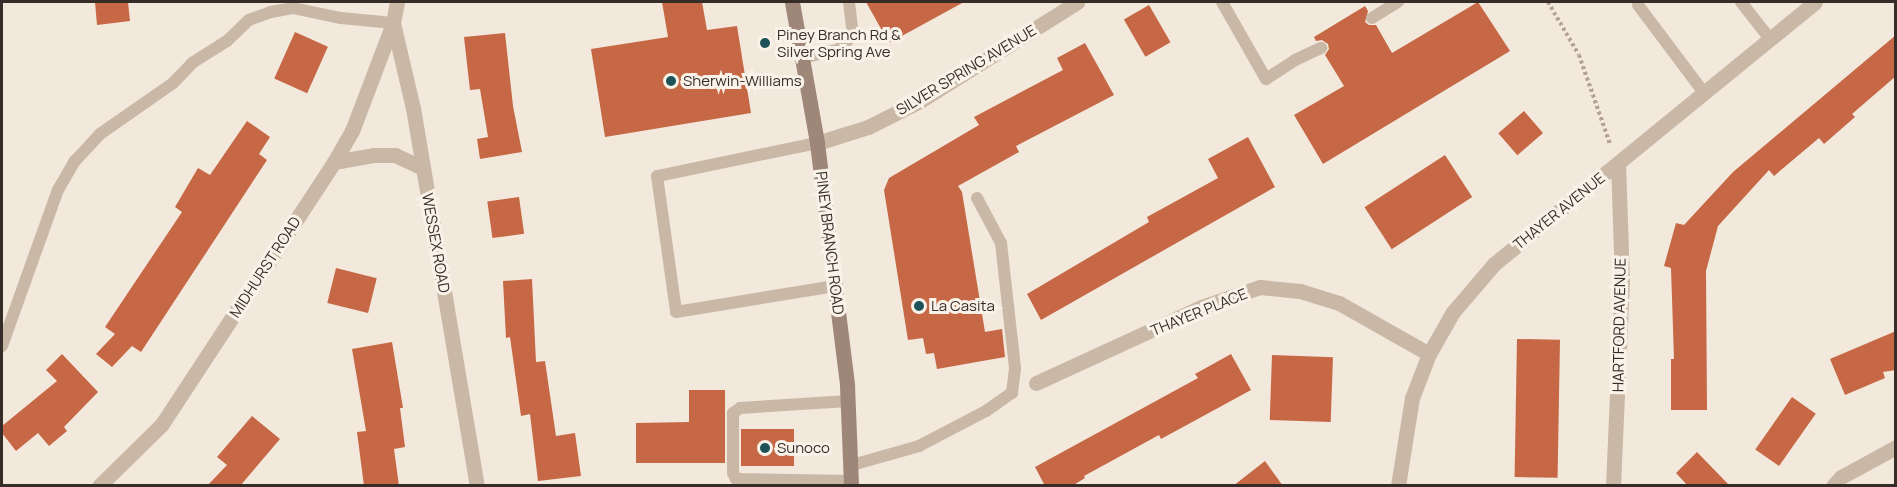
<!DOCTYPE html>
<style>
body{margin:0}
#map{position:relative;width:1897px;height:487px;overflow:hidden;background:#f2e8db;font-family:Manrope,sans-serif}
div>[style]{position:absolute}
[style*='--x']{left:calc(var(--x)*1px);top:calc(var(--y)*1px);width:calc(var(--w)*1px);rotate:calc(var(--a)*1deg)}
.building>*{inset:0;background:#c66845;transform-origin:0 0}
.path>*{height:4px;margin-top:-2px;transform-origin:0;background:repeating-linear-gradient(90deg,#b6a291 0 3px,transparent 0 6px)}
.lane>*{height:12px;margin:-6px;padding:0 6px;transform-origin:6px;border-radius:6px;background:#cab8a7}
.street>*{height:15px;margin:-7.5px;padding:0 7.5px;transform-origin:7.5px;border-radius:7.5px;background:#cab8a7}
.secondary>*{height:15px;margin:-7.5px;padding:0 7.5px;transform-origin:7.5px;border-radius:7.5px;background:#9e8779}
.dots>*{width:16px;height:16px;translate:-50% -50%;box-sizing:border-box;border:3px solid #f9f2e8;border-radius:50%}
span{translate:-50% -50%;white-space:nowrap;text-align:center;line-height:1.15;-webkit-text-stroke:6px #f9f2e8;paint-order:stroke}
.poi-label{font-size:15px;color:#362d28}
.left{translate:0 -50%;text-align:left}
.street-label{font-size:15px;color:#362d28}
.frame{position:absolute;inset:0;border:3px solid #362d28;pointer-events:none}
</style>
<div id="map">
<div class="building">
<div style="clip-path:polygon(95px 2px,128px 2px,130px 21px,97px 25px)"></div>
<div style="clip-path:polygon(662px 2px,702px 2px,707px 30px,737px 26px,751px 113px,605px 137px,591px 49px,668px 37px)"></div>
<div style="clip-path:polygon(866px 2px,964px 2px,889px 43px)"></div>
<div style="clip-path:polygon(1478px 2px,1510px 51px,1323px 164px,1294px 115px,1344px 86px,1325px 55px,1329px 49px,1328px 44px,1322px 40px,1316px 41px,1314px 37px,1365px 6px,1368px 11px,1365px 22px,1369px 25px,1376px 25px,1392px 53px)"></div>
<div style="left:1149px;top:5px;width:43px;height:29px;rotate:60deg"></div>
<div style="left:295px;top:32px;width:36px;height:51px;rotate:24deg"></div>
<div style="clip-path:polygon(505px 33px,513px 106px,522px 152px,480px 159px,477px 139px,488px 137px,480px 89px,470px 90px,464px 37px)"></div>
<div style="clip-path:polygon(1896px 35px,1896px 76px,1852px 114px,1855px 117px,1824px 144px,1819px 138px,1774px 176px,1769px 170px,1718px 226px,1706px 271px,1707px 410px,1671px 410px,1671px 359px,1674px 359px,1671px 268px,1664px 266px,1676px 223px,1684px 225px,1733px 172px)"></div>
<div style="clip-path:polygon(1085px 43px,1114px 95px,1016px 146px,1019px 152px,958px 186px,962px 192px,985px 332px,1002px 329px,1005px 357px,937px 369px,934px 353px,926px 354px,923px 338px,908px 340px,884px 190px,889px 178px,979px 125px,974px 117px,1063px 70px,1057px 58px)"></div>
<div style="left:1524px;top:111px;width:29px;height:34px;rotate:49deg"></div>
<div style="clip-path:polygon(247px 121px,270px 137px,259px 154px,267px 160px,141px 352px,132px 346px,112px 367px,96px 354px,115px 334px,105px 327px,182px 212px,175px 207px,198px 168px,210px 175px)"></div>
<div style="clip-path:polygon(1248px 137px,1275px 187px,1041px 320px,1027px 294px,1149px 222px,1147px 217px,1218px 178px,1208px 159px)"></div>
<div style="left:1445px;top:155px;width:50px;height:96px;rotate:57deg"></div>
<div style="left:519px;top:197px;width:37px;height:32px;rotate:82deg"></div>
<div style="left:336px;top:268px;width:42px;height:36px;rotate:14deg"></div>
<div style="clip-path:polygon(532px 279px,536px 362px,545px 361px,556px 436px,575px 433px,581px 476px,538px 481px,530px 414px,521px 416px,510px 337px,506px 338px,503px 281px)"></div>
<div style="clip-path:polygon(1896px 331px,1896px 370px,1883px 372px,1885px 378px,1845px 395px,1830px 359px)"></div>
<div style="left:1517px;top:339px;width:43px;height:138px;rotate:1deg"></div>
<div style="clip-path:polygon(392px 342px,403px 408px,400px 408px,405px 447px,394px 449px,399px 486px,364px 486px,357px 432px,366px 431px,352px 349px)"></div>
<div style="clip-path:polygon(62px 354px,98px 392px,64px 427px,67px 431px,49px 446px,38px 433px,16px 451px,2px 433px,2px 426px,57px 381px,46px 370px)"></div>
<div style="clip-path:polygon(1231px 354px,1251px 390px,1161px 439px,1159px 435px,1084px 476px,1085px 478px,1072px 486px,1045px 486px,1035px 467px,1198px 378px,1195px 374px)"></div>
<div style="left:1272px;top:355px;width:61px;height:65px;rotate:2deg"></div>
<div style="clip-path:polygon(689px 390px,725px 390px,725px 463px,636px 463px,636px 423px,689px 422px)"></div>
<div style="left:1792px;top:397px;width:29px;height:64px;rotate:35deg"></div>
<div style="clip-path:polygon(252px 416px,280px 439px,240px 486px,207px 486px,227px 465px,217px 457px)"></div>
<div style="left:794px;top:429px;width:37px;height:53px;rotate:90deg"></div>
<div style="clip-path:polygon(1697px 452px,1730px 486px,1688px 486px,1676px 473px)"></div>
<div style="clip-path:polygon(1265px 461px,1283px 486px,1233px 486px)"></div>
</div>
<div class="path">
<div style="--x:1548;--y:2;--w:61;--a:59.7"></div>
<div style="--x:1579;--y:55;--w:94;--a:70.8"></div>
</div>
<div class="lane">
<div style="--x:1222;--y:2;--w:89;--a:60.3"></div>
<div style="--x:1266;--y:79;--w:35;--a:-33"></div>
<div style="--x:1295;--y:60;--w:29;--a:-25"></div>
<div style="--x:1741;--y:2;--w:47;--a:51.9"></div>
<div style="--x:1638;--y:5;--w:110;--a:53.1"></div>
<div style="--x:1372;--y:18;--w:31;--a:-32"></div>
<div style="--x:802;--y:58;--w:37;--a:-13"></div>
<div style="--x:838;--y:50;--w:21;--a:-45"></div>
<div style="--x:853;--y:35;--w:33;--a:-97"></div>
<div style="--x:817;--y:143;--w:163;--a:168.3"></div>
<div style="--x:657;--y:176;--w:137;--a:82"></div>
<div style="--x:676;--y:312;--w:161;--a:-9.3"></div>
<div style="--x:2;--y:346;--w:166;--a:-70.3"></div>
<div style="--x:58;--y:190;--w:34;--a:-60"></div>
<div style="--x:75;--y:161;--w:37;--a:-47"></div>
<div style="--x:100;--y:134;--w:89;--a:-34.9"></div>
<div style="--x:173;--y:83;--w:28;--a:-46"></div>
<div style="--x:192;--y:63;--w:41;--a:-32.2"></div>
<div style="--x:227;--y:41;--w:30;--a:-44"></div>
<div style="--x:249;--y:20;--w:23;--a:-20"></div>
<div style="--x:271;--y:12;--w:22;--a:-10"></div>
<div style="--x:293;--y:8;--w:49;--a:11.8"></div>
<div style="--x:341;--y:18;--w:52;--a:5.5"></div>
<div style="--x:848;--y:401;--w:108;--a:176.3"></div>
<div style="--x:740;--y:408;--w:9;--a:144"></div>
<div style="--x:733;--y:413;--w:60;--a:90"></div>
<div style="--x:733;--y:473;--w:7;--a:63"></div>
<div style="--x:736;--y:479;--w:116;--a:1"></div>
<div style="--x:852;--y:465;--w:70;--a:-15.8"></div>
<div style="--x:919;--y:446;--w:76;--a:-27.6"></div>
<div style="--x:986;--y:411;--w:32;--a:-35"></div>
<div style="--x:1012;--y:393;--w:25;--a:-83"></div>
<div style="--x:1015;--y:368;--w:126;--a:-96.4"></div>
<div style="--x:1001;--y:243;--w:51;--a:-118.1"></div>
</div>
<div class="street">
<div style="--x:397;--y:2;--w:21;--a:101"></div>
<div style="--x:393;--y:23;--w:87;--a:76.8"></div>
<div style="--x:413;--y:108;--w:383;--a:80.4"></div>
<div style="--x:817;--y:143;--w:53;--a:-17.4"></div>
<div style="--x:868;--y:127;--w:58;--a:-26.6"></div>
<div style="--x:920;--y:101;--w:186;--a:-32.2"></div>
<div style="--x:334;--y:162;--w:41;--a:-9.9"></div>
<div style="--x:374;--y:155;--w:21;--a:0"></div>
<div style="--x:395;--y:155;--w:31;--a:25"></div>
<div style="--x:1036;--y:383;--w:182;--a:-24.7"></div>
<div style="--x:1201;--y:307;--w:62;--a:-18.7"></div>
<div style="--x:1260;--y:287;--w:40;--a:5.7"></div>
<div style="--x:1300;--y:291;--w:41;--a:17.1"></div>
<div style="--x:1339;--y:303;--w:103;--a:29.5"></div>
<div style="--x:99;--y:486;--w:88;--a:-44.5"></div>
<div style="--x:162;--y:424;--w:313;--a:-56.7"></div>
<div style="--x:334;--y:162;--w:36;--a:-60"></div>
<div style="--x:352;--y:131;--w:116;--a:-69.2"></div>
<div style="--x:1398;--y:486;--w:89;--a:-81"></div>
<div style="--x:1412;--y:398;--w:47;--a:-68.9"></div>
<div style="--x:1429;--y:354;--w:48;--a:-60.3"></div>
<div style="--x:1453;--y:312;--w:63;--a:-49.5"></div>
<div style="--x:1494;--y:264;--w:414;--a:-39.2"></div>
<div style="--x:1613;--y:486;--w:204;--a:-87.5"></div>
<div style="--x:1622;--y:282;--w:118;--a:-91.9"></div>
<div style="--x:1833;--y:486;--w:12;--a:-48"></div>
<div style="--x:1841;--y:477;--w:63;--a:-28.6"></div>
</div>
<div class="secondary">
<div style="--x:792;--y:2;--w:143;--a:79.9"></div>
<div style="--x:817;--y:143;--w:244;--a:82.9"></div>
<div style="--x:847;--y:385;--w:101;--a:87.7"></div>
</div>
<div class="dots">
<div style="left:765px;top:43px;background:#1d5358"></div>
<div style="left:671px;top:81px;background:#1d5358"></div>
<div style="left:919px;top:306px;background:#1d5358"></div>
<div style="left:765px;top:448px;background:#1d5358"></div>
</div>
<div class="poi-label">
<span class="left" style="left:777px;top:43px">Piney Branch Rd &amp;<br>Silver Spring Ave</span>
<span class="left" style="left:683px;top:81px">Sherwin-Williams</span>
<span class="left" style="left:931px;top:306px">La Casita</span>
<span class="left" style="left:777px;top:448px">Sunoco</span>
</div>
<div class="street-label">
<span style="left:966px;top:70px;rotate:-31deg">SILVER SPRING AVENUE</span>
<span style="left:1559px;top:211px;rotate:-39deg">THAYER AVENUE</span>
<span style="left:436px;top:243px;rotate:80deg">WESSEX ROAD</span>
<span style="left:830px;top:243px;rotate:83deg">PINEY BRANCH ROAD</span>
<span style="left:265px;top:267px;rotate:-57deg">MIDHURST ROAD</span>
<span style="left:1199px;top:312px;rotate:-22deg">THAYER PLACE</span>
<span style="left:1619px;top:325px;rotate:-89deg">HARTFORD AVENUE</span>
</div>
<div class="frame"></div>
</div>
